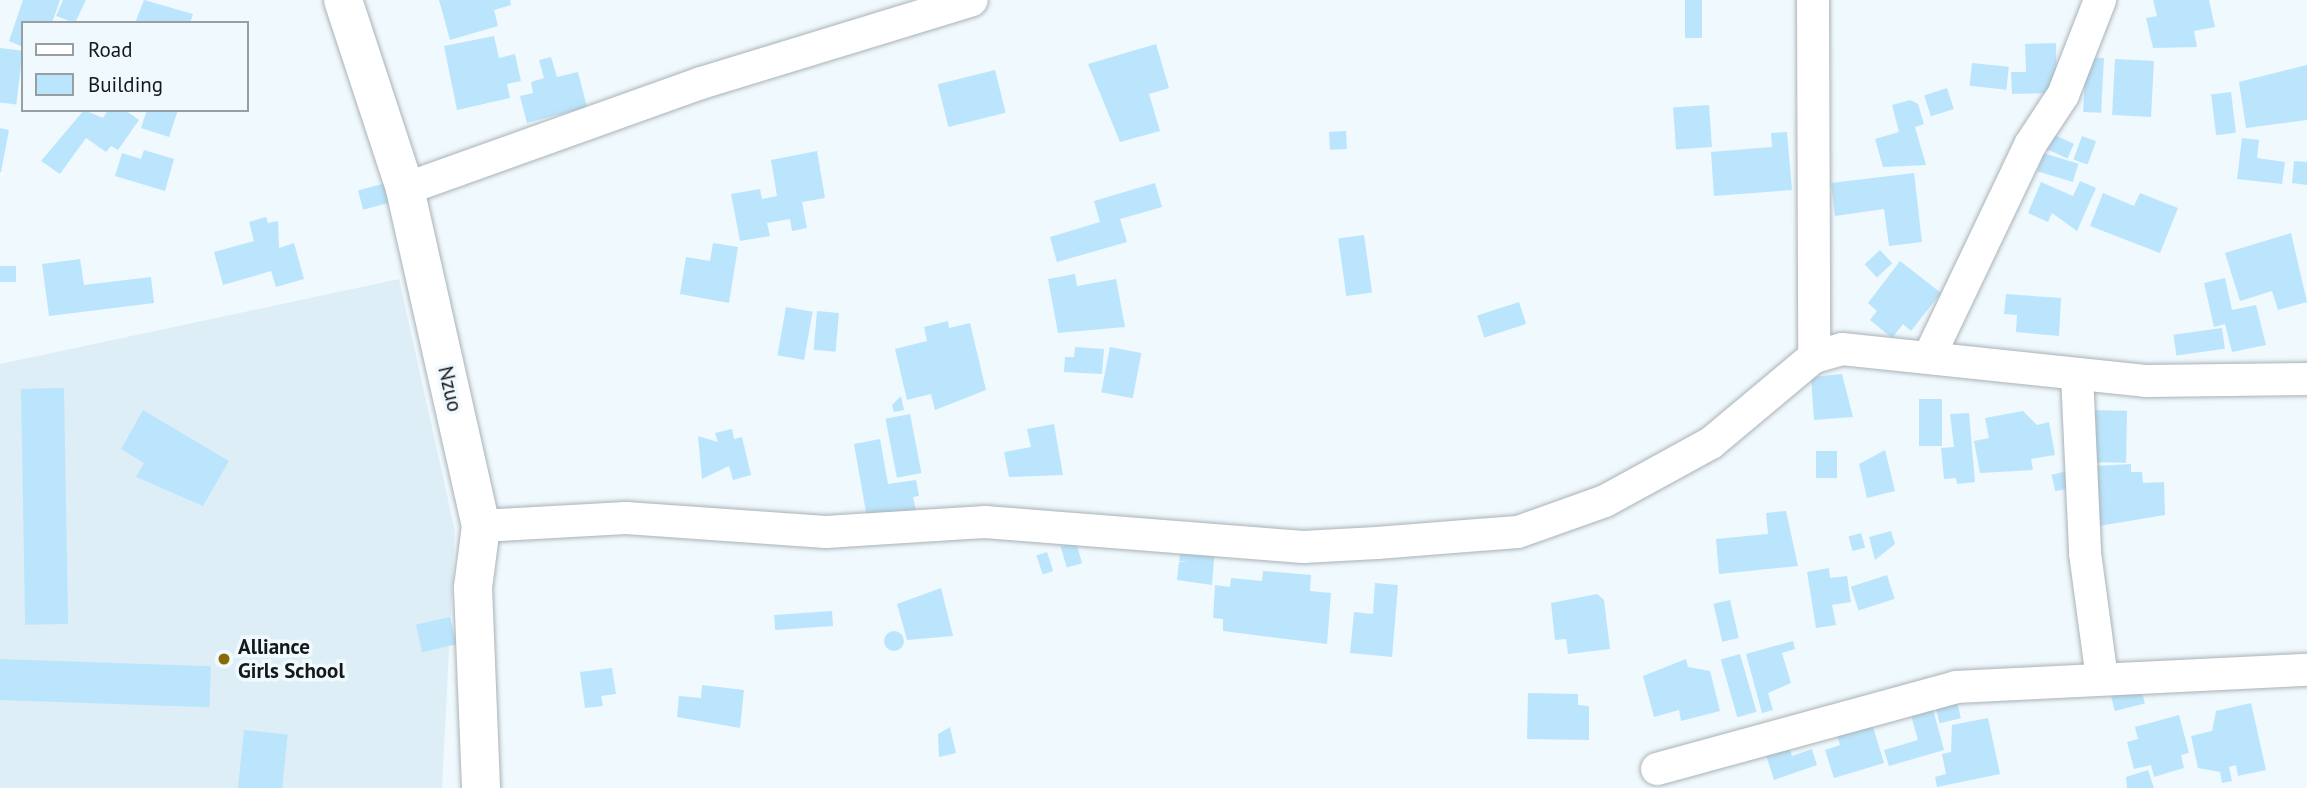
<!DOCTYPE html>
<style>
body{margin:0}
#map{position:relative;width:2307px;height:788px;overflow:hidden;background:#f0f9fe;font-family:"PT Sans",sans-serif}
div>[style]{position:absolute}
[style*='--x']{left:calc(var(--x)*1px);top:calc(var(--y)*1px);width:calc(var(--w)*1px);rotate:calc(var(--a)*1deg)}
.built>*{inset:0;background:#deeef7}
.building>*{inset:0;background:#bbe5fc;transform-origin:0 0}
.round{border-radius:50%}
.roads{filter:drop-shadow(0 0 2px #aab2b6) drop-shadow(0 0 2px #aab2b6)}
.minor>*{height:32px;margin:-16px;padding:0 16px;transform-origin:16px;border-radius:16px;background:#fff}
.tertiary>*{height:38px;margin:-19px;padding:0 19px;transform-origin:19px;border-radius:19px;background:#fff}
.dots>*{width:19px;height:19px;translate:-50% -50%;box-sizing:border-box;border:4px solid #f0f9fe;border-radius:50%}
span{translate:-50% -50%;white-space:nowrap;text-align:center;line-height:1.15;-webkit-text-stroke:7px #f0f9fe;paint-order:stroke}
.street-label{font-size:21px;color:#151819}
.poi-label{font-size:21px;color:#151819;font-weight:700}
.left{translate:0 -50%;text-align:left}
.legend{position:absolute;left:21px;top:21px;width:228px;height:91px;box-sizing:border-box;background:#f0f9fe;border:2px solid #989fa2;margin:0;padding:9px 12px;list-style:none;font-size:21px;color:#151819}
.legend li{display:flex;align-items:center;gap:14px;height:35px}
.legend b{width:35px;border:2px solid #989fa2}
</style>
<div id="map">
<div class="built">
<div style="clip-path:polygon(399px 279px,455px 531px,442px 788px,0 788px,0 364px)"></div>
</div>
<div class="building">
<div style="clip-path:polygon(23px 0,60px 0,52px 23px,23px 23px,23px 47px,9px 41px)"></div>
<div style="clip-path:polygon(63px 0,86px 0,75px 23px,56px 16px)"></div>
<div style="clip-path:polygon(144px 0,193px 14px,190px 23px,135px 23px)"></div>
<div style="clip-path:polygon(439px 0,510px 0,511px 5px,494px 10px,498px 26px,450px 40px)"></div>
<div style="left:1685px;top:0;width:17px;height:38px"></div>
<div style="clip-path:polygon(2153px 0,2209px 0,2215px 27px,2194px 31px,2197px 47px,2153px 48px,2146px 18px,2157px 16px)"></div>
<div style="clip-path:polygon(494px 36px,499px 58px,515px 54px,521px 81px,507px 84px,510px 98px,457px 110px,444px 46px)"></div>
<div style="clip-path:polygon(2056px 43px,2057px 93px,2012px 94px,2011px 72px,2026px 72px,2025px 44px)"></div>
<div style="clip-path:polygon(1156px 44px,1169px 88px,1149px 94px,1160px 131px,1120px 142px,1088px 64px)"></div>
<div style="left:0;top:48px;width:23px;height:54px;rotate:7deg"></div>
<div style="clip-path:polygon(551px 57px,557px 77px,578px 72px,587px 107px,527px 123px,520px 96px,533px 93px,531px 82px,544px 78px,539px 60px)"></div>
<div style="left:2086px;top:57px;width:18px;height:55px;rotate:3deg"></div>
<div style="left:2115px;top:59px;width:39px;height:56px;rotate:3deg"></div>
<div style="left:1972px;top:63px;width:37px;height:23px;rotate:6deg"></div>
<div style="clip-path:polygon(2307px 65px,2307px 120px,2246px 128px,2239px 82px)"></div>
<div style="left:995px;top:70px;width:44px;height:59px;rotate:76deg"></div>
<div style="left:1947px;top:88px;width:22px;height:24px;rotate:72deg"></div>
<div style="left:2231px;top:92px;width:41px;height:20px;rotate:83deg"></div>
<div style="clip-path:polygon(1910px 100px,1918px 104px,1924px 124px,1915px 127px,1926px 165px,1883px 167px,1875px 139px,1899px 132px,1892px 105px)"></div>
<div style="left:1709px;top:105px;width:42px;height:36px;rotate:86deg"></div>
<div style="clip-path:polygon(84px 110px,103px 118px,108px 110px,125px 110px,139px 120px,118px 150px,111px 146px,106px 152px,86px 138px,60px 174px,41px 161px)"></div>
<div style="clip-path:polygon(147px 110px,178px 110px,169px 137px,141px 128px)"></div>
<div style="clip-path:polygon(0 128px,9px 130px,1px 172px,0 172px)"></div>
<div style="left:1346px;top:131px;width:18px;height:17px;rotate:87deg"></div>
<div style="clip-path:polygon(1787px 132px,1792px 190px,1714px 196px,1711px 152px,1772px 147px,1771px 133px)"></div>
<div style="left:2052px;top:134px;width:24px;height:16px;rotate:24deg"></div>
<div style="left:2082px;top:136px;width:15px;height:25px;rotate:20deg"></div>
<div style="clip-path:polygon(2242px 138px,2259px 140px,2257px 158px,2285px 162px,2282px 184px,2237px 179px)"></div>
<div style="clip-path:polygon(144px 150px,174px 159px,165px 191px,115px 176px,122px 153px,141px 159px)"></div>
<div style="clip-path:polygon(817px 151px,825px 198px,802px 202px,807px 228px,792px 231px,790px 219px,767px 223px,770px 236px,740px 241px,731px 194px,760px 189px,762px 199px,777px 196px,771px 160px)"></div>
<div style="left:2043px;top:153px;width:37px;height:19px;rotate:17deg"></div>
<div style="clip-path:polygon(2294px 161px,2307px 162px,2307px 185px,2292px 183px)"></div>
<div style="clip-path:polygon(1914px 173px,1922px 242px,1889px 246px,1884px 209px,1835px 216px,1831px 183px)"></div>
<div style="clip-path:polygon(2080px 181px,2096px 188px,2077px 231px,2052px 213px,2048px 222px,2028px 213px,2041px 182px,2073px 196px)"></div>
<div style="left:386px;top:183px;width:20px;height:29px;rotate:75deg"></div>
<div style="clip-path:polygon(1155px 183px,1162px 207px,1120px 219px,1127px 242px,1057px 262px,1050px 237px,1100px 222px,1094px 201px)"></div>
<div style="clip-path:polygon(2103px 193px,2134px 206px,2140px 193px,2178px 208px,2160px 253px,2090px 226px)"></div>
<div style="clip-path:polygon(266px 217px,268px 223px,278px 221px,279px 248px,294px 243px,304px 279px,276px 287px,271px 271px,223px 285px,214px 252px,254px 241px,249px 222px)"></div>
<div style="clip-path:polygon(2291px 233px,2307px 302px,2278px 310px,2272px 291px,2240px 301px,2225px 253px)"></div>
<div style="left:1364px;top:235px;width:58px;height:26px;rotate:82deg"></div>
<div style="clip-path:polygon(713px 243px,738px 247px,729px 303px,680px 294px,686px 257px,710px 261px)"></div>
<div style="left:1880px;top:250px;width:18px;height:21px;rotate:47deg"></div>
<div style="clip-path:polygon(80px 259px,84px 285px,151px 277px,154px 303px,49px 316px,42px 264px)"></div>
<div style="clip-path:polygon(1900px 261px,1941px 293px,1911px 331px,1903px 324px,1892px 338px,1870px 320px,1877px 311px,1868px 303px)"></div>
<div style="left:0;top:266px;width:16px;height:16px"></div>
<div style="clip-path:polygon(1075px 274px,1077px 286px,1116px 279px,1125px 327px,1058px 333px,1048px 279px)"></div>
<div style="clip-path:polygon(2225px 278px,2232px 310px,2256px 305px,2266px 345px,2232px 352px,2225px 324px,2214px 327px,2204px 283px)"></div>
<div style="clip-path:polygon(2006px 294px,2061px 298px,2059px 336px,2016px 332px,2017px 315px,2004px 314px)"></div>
<div style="left:1519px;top:302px;width:23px;height:44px;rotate:72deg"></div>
<div style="left:786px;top:307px;width:27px;height:49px;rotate:10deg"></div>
<div style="left:817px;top:311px;width:22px;height:39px;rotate:5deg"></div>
<div style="clip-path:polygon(948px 321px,949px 328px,970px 323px,986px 390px,935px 410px,931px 394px,907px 400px,895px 349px,927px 341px,924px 327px)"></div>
<div style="left:2222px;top:328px;width:21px;height:49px;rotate:82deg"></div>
<div style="clip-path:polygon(1075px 347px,1104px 349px,1102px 374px,1064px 372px,1065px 357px,1074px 357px)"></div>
<div style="left:1110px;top:347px;width:32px;height:46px;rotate:11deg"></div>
<div style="clip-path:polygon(1842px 374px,1853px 417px,1814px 420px,1811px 377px)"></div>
<div style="left:64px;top:388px;width:236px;height:43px;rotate:89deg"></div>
<div style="clip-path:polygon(901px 396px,904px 410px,894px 412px,892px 405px)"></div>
<div style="left:1919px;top:399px;width:23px;height:47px"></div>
<div style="clip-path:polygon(143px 410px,229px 461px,203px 506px,136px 477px,144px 463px,121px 449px)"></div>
<div style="left:2086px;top:410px;width:41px;height:52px;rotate:1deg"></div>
<div style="clip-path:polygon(2023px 411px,2037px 425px,2049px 422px,2055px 455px,2031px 459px,2033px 470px,1980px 473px,1974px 441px,1989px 438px,1985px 418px)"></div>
<div style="clip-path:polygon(1969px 413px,1975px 482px,1957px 484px,1956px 478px,1944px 479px,1941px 448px,1954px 447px,1950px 414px)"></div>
<div style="left:910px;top:414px;width:60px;height:25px;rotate:79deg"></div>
<div style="clip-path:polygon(1054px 424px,1063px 475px,1009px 477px,1004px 452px,1031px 447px,1027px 429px)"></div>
<div style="clip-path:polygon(732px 429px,734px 439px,742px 437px,751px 475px,733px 480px,729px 466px,702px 479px,698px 436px,718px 442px,715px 433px)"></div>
<div style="clip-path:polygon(880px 439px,888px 484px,916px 480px,919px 496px,913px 497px,916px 510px,867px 518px,854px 444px)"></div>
<div style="clip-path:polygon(1885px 450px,1895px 491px,1867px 498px,1859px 464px)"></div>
<div style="left:1816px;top:451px;width:21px;height:27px"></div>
<div style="clip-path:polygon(2131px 464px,2131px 472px,2142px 472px,2143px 483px,2164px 482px,2165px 515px,2099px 526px,2095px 466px)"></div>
<div style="left:2072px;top:470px;width:17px;height:21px;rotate:77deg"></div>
<div style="clip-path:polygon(1786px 511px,1798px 566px,1719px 574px,1716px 539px,1768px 534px,1766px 513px)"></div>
<div style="clip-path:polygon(1891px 531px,1895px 544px,1875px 560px,1869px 537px)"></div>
<div style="left:1861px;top:533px;width:15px;height:13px;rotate:74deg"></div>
<div style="left:1076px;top:542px;width:22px;height:16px;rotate:74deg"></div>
<div style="clip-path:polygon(1182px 543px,1215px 548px,1212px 585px,1177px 580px,1179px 562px,1187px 562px,1179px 561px)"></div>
<div style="left:1047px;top:552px;width:20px;height:11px;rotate:72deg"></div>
<div style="clip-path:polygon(1829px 568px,1830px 578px,1847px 576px,1851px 602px,1832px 605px,1836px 625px,1816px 628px,1807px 572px)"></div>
<div style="clip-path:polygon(1263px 571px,1311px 575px,1310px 591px,1331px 593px,1327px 644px,1223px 631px,1223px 619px,1213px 618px,1215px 585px,1230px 587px,1231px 578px,1262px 581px)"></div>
<div style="left:1887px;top:575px;width:25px;height:38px;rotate:72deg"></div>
<div style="clip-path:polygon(1375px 583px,1398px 585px,1392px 657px,1350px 653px,1354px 612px,1373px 614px)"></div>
<div style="clip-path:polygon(941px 588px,953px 636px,907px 640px,897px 604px)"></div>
<div style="clip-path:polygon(1597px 594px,1604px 600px,1610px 649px,1568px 654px,1566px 639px,1555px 640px,1551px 603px)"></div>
<div style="left:1730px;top:600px;width:39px;height:17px;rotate:77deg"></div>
<div style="left:832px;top:611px;width:15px;height:58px;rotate:86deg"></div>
<div style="left:450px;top:617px;width:28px;height:35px;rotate:77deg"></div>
<div class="round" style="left:884px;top:631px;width:20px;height:20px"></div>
<div style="clip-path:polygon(1793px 641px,1795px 649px,1782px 653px,1791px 683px,1768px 693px,1773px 710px,1762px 713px,1746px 654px)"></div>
<div style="left:1740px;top:654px;width:60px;height:20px;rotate:74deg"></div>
<div style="left:0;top:659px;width:211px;height:41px;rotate:2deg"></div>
<div style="clip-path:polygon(1686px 659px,1688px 667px,1710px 671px,1720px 711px,1681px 721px,1679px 710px,1654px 717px,1643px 676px)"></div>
<div style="clip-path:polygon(612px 668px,616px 694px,601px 696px,603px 706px,585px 708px,580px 672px)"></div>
<div style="clip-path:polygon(702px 685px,744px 690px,740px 728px,677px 717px,679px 696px,701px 698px)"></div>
<div style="left:2141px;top:688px;width:16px;height:31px;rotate:76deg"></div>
<div style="clip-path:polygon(1528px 693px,1578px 694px,1578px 705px,1589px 706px,1589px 740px,1527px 739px)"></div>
<div style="left:1955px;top:693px;width:26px;height:22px;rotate:77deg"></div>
<div style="clip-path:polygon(1930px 698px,1944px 750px,1889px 766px,1884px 750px,1918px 740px,1908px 705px)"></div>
<div style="clip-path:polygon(2251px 703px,2266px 770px,2238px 776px,2236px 765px,2229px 767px,2232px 781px,2222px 783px,2220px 772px,2198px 768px,2191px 736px,2212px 731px,2216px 711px)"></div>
<div style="clip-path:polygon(1869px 714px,1884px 763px,1834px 778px,1825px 750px,1840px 745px,1834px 725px)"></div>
<div style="clip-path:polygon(2179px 715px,2189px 753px,2181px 755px,2184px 768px,2154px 777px,2151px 765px,2134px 769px,2127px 742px,2138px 739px,2135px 727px)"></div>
<div style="clip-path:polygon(1988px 718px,2000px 774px,1937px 787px,1935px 777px,1946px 774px,1942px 754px,1951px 752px,1952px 725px)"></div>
<div style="clip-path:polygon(950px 727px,956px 753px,939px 757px,938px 734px)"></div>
<div style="left:244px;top:730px;width:44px;height:58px;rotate:6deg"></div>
<div style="clip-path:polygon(1788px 744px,1792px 756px,1812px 749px,1817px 765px,1774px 780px,1765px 752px)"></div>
<div style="clip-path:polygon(2148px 770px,2154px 788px,2127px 788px,2126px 777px)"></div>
</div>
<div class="roads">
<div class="minor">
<div style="--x:1813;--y:0;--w:357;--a:89.8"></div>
<div style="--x:405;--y:189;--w:314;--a:-19.7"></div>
<div style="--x:701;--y:83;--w:283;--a:-17"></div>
<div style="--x:1929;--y:357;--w:235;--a:-64.5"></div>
<div style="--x:2030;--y:145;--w:60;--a:-56.6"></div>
<div style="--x:2063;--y:95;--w:102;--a:-68.7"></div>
<div style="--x:2077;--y:374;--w:179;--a:87.4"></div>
<div style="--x:2085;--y:553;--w:127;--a:82.3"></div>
<div style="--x:481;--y:526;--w:145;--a:-3.2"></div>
<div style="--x:626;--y:518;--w:200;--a:4"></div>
<div style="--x:826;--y:532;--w:159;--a:-3.6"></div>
<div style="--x:985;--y:522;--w:319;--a:4.5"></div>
<div style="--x:1303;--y:547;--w:74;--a:-3.1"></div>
<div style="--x:1377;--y:543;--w:141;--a:-4.5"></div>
<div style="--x:1518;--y:532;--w:92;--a:-19.6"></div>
<div style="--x:1605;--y:501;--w:121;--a:-28.7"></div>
<div style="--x:1711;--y:443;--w:134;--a:-39.9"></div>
<div style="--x:1814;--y:357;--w:29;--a:-16"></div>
<div style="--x:1842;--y:349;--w:307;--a:6"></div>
<div style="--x:2147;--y:381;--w:160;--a:-0.7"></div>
<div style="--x:1657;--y:769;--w:310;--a:-15.3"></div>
<div style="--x:1956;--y:687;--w:351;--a:-2.8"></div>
</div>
<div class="tertiary">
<div style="--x:343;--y:0;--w:199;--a:71.8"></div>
<div style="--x:405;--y:189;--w:345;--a:77.3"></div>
<div style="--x:481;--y:526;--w:63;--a:97.4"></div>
<div style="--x:473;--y:588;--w:200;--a:87.7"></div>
</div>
</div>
<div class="dots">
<div style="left:224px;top:659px;background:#886b09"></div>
</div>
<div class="street-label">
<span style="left:450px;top:389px;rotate:77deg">Nzuo</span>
</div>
<div class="poi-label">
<span class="left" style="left:238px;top:659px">Alliance<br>Girls School</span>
</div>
<ul class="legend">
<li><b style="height:9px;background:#fff"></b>Road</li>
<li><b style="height:19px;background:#bbe5fc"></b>Building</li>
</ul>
</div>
